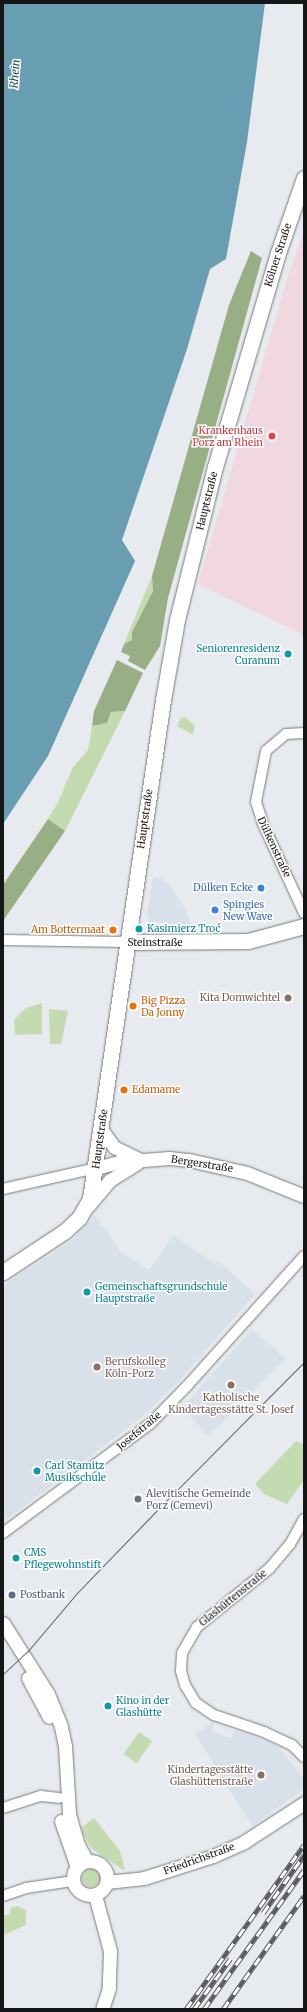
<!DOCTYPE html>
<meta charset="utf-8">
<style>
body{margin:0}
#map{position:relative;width:307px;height:2012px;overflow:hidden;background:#e7eaee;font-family:Merriweather,serif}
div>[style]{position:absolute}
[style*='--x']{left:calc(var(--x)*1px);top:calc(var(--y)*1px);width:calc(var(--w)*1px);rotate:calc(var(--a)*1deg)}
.built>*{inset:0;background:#d8e0ea}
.medical>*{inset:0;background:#f1d8e0}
.green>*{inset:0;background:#c4dab1;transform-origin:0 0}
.round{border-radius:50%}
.forest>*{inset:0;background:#98af85}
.water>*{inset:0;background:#699eb2}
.roads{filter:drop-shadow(0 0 1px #76797c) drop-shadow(0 0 1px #76797c)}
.minor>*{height:10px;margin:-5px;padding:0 5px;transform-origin:5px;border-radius:5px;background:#fff}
.tertiary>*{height:13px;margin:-6.5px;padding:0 6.5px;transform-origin:6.5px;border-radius:6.5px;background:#fff}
.tertiary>.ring{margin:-6.5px;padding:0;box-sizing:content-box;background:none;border:13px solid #fff;border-radius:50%}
.secondary>*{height:15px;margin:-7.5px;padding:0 7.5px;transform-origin:7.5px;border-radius:7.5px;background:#fff}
.tram>*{height:1px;margin:-0.5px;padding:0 0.5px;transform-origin:0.5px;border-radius:0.5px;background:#57595b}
.rail>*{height:4.5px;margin-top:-2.25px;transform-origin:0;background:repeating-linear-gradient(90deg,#fff 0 9px,#57595b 0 18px);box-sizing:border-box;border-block:1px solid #57595b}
.dots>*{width:11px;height:11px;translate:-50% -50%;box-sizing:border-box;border:2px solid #fff;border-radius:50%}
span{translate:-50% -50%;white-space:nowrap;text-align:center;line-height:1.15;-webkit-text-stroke:3px #fff;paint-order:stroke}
.street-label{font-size:10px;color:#151617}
.health-label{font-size:10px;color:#be3a42}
.right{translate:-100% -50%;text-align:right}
.culture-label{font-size:10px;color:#0d838f}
.left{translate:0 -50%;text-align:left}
.shop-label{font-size:10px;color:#366cbe}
.food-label{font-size:10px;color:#c56008}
.education-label{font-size:10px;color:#785e54}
.worship-label{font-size:10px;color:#5b616d}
.service-label{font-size:10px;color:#4e5e75}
.water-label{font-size:11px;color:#174555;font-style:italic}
.frame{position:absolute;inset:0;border:4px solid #151617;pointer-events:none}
</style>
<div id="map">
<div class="built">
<div style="clip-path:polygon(153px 877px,163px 878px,169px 884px,185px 909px,191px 925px,150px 922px,147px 915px)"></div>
<div style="clip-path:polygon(95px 1215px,120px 1251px,149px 1270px,173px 1236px,215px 1264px,218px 1261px,255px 1294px,179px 1381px,142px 1417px,3px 1522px,3px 1285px,73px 1240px)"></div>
<div style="clip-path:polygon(252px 1329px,286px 1359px,209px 1436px,182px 1408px)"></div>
<div style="clip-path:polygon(211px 1723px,214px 1724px,212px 1732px,231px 1738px,234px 1730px,268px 1741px,278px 1747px,304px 1778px,304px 1786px,300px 1792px,252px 1826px,195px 1734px)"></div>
</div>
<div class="medical">
<div style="clip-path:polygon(304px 229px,304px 635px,198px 584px,284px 289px)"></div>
</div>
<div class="green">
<div style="clip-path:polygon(152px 576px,153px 591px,132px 632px,132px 640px,124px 644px)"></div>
<div style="clip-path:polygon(125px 711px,65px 831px,48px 819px,58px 802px,73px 767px,88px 750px,92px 726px,107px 723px,111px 712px)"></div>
<div style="clip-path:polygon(185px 717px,195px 726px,193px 735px,177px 726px,181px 718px)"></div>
<div style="clip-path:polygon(42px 1003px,42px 1034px,15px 1035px,14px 1020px,26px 1008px)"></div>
<div style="clip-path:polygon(49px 1009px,68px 1011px,61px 1044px,50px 1044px)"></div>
<div style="clip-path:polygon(296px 1441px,304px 1445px,304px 1480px,287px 1504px,264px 1494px,255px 1484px)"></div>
<div style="left:139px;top:1732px;width:16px;height:27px;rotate:35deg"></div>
<div style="clip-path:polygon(94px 1818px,120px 1851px,125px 1871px,92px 1849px,86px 1839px,81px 1828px)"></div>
<div class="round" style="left:82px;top:1869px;width:18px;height:18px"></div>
<div style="clip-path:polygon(18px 1906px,26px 1910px,26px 1925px,3px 1935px,3px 1915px,9px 1915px,11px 1908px)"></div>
</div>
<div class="forest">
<div style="clip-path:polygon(251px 251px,262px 258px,168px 598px,160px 646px,145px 670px,128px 661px,130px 656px,121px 652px,124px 644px,132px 640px,132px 632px,153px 591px,152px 576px,229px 305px)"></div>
<div style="clip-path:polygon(117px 660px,143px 673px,125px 711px,111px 712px,107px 723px,92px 726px,94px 711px)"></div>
<div style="clip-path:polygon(48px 819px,65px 831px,3px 921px,3px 885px)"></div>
</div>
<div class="water">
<div style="clip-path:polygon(3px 3px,265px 3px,247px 142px,226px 259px,210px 269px,187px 349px,122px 540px,135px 561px,48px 756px,3px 824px)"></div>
</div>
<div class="roads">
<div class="minor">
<div style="--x:304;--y:733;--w:18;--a:177"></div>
<div style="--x:286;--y:734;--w:26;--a:140"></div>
<div style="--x:266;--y:751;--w:52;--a:101.1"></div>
<div style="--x:256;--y:802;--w:23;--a:72"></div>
<div style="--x:263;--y:824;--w:98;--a:65.3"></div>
<div style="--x:3;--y:940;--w:124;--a:0.9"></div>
<div style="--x:3;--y:1189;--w:95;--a:-12.7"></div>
<div style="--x:304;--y:1519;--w:29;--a:119"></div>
<div style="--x:290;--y:1544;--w:31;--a:130"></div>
<div style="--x:270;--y:1568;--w:94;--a:141.1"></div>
<div style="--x:197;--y:1627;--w:30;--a:120"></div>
<div style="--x:182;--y:1653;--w:18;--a:93"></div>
<div style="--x:181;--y:1671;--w:15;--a:74"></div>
<div style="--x:185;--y:1685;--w:21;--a:59"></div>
<div style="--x:196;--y:1703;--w:22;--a:34"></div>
<div style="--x:214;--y:1715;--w:53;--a:18.8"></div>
<div style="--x:264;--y:1732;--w:31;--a:25"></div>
<div style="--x:292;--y:1745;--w:17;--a:45"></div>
<div style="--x:3;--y:1533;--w:183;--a:-36.6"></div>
<div style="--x:150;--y:1424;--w:53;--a:-45.8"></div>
<div style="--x:187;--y:1386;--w:175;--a:-48"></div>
<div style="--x:3;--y:1808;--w:40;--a:-18"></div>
<div style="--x:41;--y:1796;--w:18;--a:6"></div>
<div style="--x:3;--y:1896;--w:24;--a:-19"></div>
<div style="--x:26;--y:1888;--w:48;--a:-8.5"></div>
</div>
<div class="tertiary">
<div style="--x:101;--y:1129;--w:22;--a:54"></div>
<div style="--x:114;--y:1147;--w:28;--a:26"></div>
<div style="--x:96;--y:1168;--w:24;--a:-15"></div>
<div style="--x:119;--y:1162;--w:50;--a:-4.6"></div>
<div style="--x:169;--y:1158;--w:20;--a:6"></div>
<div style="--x:189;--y:1160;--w:59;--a:12.6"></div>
<div style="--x:247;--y:1173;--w:61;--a:22"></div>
<div style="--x:88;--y:1206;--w:34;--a:-50"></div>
<div style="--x:110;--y:1180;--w:32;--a:-32"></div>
<div style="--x:3;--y:1623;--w:84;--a:57.6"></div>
<div style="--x:48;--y:1694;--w:35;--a:68"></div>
<div style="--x:61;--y:1727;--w:19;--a:78"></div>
<div style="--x:65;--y:1746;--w:68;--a:86.6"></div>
<div style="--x:69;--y:1814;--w:32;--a:74"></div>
<div style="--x:78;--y:1845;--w:18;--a:61"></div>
<div style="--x:28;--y:1678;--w:44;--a:61.7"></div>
<div style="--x:61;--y:1821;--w:49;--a:70.8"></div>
<div class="ring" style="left:73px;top:1861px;width:21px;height:21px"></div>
<div style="--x:107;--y:1882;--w:37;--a:-6"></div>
<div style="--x:144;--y:1878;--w:72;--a:-17.7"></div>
<div style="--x:213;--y:1856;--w:34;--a:-24"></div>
<div style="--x:244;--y:1842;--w:72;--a:-33"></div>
<div style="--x:95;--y:1895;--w:58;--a:75"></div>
<div style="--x:110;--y:1951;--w:37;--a:92"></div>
<div style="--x:109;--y:1988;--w:22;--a:108"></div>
</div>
<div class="secondary">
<div style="--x:127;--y:942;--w:121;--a:-0.5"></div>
<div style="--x:248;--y:941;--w:58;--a:-15"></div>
<div style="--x:3;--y:1272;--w:74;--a:-33.5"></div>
<div style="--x:65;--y:1231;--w:19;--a:-43"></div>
<div style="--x:79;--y:1218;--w:22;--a:-60"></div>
<div style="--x:90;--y:1199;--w:504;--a:-81.68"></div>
<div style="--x:163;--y:700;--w:81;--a:-80.1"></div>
<div style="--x:177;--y:620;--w:158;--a:-76.1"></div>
<div style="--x:215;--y:467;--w:223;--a:-73.6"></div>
<div style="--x:278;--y:253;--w:79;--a:-70.9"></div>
</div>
</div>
<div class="tram">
<div style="--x:3;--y:1674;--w:33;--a:-43"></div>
<div style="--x:27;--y:1652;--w:77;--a:-49.7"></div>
<div style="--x:77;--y:1593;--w:118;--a:-46"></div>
<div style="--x:159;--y:1508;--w:206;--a:-45.2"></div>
</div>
<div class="rail">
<div style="--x:263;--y:1913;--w:71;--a:-54.7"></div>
<div style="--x:186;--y:2009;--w:202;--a:-54.3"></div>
<div style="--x:194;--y:2009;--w:62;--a:-54.2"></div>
<div style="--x:204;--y:2009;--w:171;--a:-54.3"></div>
<div style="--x:223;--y:2009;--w:139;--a:-54.4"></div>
</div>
<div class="dots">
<div style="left:272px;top:436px;background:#e0444e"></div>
<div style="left:288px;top:654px;background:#0f9aa8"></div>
<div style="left:261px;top:888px;background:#3f7fe0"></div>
<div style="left:215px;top:910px;background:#3f7fe0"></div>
<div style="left:139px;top:929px;background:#0f9aa8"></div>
<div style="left:113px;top:930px;background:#e8710a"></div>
<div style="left:288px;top:998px;background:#8d6e63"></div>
<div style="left:133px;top:1006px;background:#e8710a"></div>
<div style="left:124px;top:1090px;background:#e8710a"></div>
<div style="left:87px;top:1292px;background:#0f9aa8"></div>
<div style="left:97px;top:1367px;background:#8d6e63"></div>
<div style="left:231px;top:1385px;background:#8d6e63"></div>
<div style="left:37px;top:1471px;background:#0f9aa8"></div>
<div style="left:138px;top:1499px;background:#6b7280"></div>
<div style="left:16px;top:1558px;background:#0f9aa8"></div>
<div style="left:12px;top:1595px;background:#5c6f8a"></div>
<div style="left:108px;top:1706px;background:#0f9aa8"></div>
<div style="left:261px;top:1775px;background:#8d6e63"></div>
</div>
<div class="street-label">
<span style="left:278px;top:255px;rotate:-72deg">Kölner Straße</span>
<span style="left:207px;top:501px;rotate:-76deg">Hauptstraße</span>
<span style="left:145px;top:819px;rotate:-82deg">Hauptstraße</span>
<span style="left:274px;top:847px;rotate:65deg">Dülkenstraße</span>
<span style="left:155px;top:943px">Steinstraße</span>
<span style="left:100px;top:1139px;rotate:-82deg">Hauptstraße</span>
<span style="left:202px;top:1164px;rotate:9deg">Bergerstraße</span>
<span style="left:139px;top:1431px;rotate:-40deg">Josefstraße</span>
<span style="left:233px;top:1598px;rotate:-39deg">Glashüttenstraße</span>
<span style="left:199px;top:1859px;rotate:-20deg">Friedrichstraße</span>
</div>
<div class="health-label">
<span class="right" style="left:263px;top:436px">Krankenhaus<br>Porz am Rhein</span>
</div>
<div class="culture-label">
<span class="right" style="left:280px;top:654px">Seniorenresidenz<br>Curanum</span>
<span class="left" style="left:147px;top:929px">Kasimierz Troć</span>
<span class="left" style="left:95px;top:1292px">Gemeinschaftsgrundschule<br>Hauptstraße</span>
<span class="left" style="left:45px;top:1471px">Carl Stamitz<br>Musikschule</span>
<span class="left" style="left:24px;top:1558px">CMS<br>Pflegewohnstift</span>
<span class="left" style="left:116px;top:1706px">Kino in der<br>Glashütte</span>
</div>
<div class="shop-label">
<span class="right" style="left:253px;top:888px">Dülken Ecke</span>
<span class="left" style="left:223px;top:910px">Spingies<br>New Wave</span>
</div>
<div class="food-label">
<span class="right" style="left:105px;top:930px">Am Bottermaat</span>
<span class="left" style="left:141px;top:1006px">Big Pizza<br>Da Jonny</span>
<span class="left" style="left:132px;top:1090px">Edamame</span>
</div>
<div class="education-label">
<span class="right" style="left:280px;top:998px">Kita Domwichtel</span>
<span class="left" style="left:105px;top:1367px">Berufskolleg<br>Köln-Porz</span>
<span style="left:231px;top:1403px">Katholische<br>Kindertagesstätte St. Josef</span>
<span class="right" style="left:253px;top:1775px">Kindertagesstätte<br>Glashüttenstraße</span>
</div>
<div class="worship-label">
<span class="left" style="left:146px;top:1499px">Alevitische Gemeinde<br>Porz (Cemevi)</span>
</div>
<div class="service-label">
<span class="left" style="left:20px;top:1595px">Postbank</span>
</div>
<div class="water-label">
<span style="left:15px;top:74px;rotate:-85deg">Rhein</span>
</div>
<div class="frame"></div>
</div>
